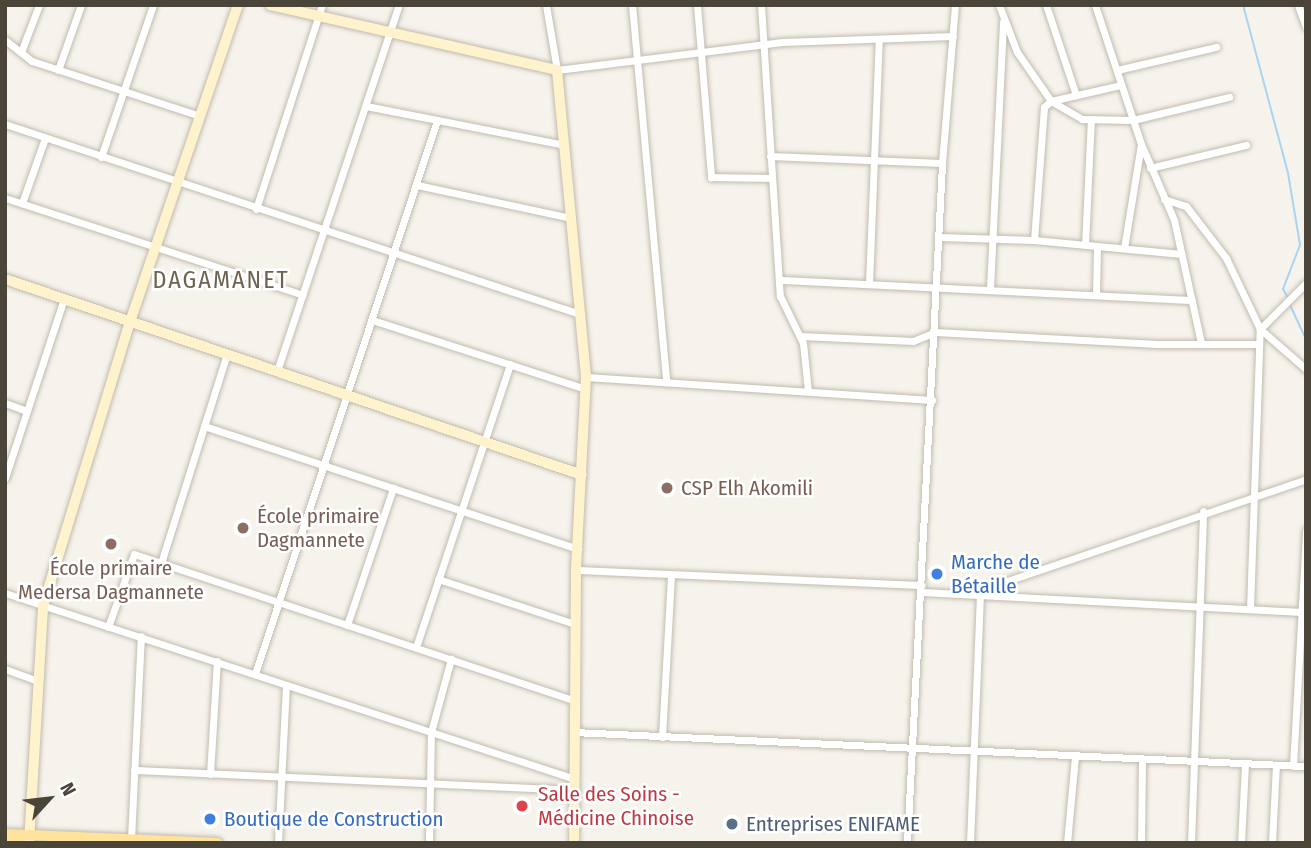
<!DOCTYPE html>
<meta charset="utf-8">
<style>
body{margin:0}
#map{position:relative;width:1311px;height:848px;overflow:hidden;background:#f6f3ec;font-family:"Fira Sans Condensed",sans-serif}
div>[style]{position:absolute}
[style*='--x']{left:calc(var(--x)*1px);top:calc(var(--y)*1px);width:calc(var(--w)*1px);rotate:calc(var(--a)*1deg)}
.stream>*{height:2px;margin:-1px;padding:0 1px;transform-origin:1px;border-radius:1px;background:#a9d4f2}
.roads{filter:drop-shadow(0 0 2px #c2bbae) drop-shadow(0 0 2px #c2bbae)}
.street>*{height:7px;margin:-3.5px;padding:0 3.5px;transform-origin:3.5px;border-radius:3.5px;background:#fff}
.secondary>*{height:10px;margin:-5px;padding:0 5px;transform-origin:5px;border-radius:5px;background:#fff3cd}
.primary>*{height:10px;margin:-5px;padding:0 5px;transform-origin:5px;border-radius:5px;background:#ffe39c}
.dots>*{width:19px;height:19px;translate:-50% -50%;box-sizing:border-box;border:4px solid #fff;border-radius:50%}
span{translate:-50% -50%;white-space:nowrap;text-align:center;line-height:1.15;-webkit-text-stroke:5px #fff;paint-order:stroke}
.education-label{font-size:21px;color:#785e54}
.left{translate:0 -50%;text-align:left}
.shop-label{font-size:21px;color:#366cbe}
.health-label{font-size:21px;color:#be3a42}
.service-label{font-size:21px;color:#4e5e75}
.quarter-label{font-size:24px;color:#6e6250;letter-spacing:2px}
.frame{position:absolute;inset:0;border:7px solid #4b4439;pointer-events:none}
.north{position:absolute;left:14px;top:764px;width:70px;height:70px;-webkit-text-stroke:5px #fff;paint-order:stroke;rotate:63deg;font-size:19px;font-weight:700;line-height:28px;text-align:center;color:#4b4439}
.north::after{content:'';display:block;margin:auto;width:24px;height:32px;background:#4b4439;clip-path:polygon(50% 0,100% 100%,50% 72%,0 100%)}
</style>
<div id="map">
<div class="stream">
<div style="--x:1243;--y:5;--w:174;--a:75"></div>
<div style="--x:1288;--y:173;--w:73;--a:80.5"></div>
<div style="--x:1300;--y:245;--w:47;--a:111.1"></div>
<div style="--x:1283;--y:289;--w:8;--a:60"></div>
<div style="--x:1290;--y:305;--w:38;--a:65"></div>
</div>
<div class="roads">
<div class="street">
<div style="--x:546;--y:5;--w:66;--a:80.4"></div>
<div style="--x:557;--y:70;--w:227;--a:-7.1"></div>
<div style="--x:782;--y:42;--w:171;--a:-2"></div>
<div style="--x:632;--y:5;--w:379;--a:84.8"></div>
<div style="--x:697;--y:5;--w:173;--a:85.3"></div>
<div style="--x:711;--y:177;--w:60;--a:1"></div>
<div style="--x:761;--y:5;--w:292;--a:86.3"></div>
<div style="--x:780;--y:296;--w:52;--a:63.9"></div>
<div style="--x:803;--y:343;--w:48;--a:84.1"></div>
<div style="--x:999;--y:5;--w:50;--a:69"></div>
<div style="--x:1017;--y:52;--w:60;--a:55.2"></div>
<div style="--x:1051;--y:101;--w:36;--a:30"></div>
<div style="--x:1082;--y:119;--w:51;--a:1.1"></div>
<div style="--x:1133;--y:120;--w:99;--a:-13.5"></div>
<div style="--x:1046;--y:5;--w:95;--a:71.6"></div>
<div style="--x:1095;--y:5;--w:146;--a:71.7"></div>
<div style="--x:1141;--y:144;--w:83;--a:66.5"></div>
<div style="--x:1174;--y:220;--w:126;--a:77.6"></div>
<div style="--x:1298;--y:5;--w:23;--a:70"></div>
<div style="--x:5;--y:40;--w:34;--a:38"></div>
<div style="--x:32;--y:61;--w:177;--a:18.1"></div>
<div style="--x:21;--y:52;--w:50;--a:-69"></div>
<div style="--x:58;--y:70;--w:69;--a:-70.5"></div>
<div style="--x:1117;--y:70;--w:102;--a:-13.1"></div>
<div style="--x:366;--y:106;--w:202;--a:11.1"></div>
<div style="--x:5;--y:124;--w:606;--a:18.29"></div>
<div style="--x:770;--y:156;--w:172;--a:2.3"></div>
<div style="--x:101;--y:157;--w:161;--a:-71.1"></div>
<div style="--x:1150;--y:168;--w:99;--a:-13.5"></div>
<div style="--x:417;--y:185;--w:157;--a:12.1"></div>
<div style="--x:5;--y:198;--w:313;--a:18"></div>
<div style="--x:1164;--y:199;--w:23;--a:18"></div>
<div style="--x:1186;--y:206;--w:66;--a:52.4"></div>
<div style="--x:1226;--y:258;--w:79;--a:64.4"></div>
<div style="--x:1260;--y:329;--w:61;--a:41"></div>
<div style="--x:22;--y:203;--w:69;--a:-70.5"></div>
<div style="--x:256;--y:209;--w:214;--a:-72.1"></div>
<div style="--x:939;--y:237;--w:95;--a:1.8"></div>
<div style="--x:1034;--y:240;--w:148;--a:5.4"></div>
<div style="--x:1034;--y:240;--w:133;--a:-85.7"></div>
<div style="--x:1044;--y:107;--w:9;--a:-41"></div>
<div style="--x:1051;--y:101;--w:72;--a:-12.9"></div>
<div style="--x:1085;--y:245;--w:125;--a:-87.3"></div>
<div style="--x:1124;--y:248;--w:105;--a:-80.7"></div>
<div style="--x:781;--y:280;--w:411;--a:2.8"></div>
<div style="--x:869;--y:284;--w:245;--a:-87.7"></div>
<div style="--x:990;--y:289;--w:268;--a:-87.2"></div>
<div style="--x:1096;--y:295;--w:48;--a:-88.8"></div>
<div style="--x:372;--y:320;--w:224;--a:17.9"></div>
<div style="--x:800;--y:336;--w:113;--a:2.5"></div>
<div style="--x:913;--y:341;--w:24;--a:-22"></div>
<div style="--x:935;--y:332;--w:222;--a:3.1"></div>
<div style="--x:1157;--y:344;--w:102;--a:0"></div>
<div style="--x:277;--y:371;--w:386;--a:-71.6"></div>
<div style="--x:586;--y:377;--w:347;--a:3.8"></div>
<div style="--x:5;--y:403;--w:23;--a:20"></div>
<div style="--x:204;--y:426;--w:394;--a:18.2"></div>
<div style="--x:5;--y:478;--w:188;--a:-71.8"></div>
<div style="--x:161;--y:563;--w:219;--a:-72.5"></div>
<div style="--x:576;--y:570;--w:346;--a:2.5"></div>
<div style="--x:438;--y:579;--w:144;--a:18.2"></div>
<div style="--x:922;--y:592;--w:385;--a:3"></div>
<div style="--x:5;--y:593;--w:596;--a:18.07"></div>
<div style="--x:972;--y:593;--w:353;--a:-18.8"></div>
<div style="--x:1250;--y:609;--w:280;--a:-88"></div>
<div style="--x:1260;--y:329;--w:65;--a:-45"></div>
<div style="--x:347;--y:625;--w:145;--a:-71.4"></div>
<div style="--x:108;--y:627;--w:77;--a:-70.4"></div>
<div style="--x:134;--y:554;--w:464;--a:18.4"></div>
<div style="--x:416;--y:647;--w:298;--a:-71.6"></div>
<div style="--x:5;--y:669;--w:35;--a:20"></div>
<div style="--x:255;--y:674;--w:583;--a:-71.81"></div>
<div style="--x:573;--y:732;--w:734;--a:2.66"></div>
<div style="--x:662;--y:737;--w:162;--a:-86.8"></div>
<div style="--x:1293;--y:766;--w:236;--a:-86.8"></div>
<div style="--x:134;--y:770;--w:439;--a:2.6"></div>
<div style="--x:210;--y:774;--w:113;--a:-86.5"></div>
<div style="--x:131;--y:839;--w:203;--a:-87.2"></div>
<div style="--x:278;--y:843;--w:158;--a:-87.1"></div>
<div style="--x:429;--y:843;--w:111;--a:-89"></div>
<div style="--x:431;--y:732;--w:76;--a:-74.7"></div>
<div style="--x:907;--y:843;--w:681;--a:-87.05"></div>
<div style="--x:942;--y:163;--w:159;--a:-85.3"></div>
<div style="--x:970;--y:843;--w:248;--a:-87.7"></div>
<div style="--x:1067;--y:843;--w:87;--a:-84.7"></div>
<div style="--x:1141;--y:843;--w:84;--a:-89.3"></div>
<div style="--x:1191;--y:843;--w:332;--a:-87.9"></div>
<div style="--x:1241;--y:843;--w:80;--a:-87.1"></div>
<div style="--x:1272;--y:843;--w:78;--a:-87.1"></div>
</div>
<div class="secondary">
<div style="--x:270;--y:5;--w:294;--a:12.8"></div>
<div style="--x:557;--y:70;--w:308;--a:84.6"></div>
<div style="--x:586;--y:377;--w:193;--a:93"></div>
<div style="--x:576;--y:570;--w:273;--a:90.4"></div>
<div style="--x:5;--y:279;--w:609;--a:18.76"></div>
<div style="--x:29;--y:843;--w:237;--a:-86.6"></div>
<div style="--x:43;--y:606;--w:297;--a:-73"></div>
<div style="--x:130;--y:322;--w:335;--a:-71.2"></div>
</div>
<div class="primary">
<div style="--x:5;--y:834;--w:213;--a:2.4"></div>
<div style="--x:5;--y:842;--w:16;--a:4"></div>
</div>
</div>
<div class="dots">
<div style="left:667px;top:488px;background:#8d6e63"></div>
<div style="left:243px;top:528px;background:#8d6e63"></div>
<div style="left:111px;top:544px;background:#8d6e63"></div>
<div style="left:937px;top:574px;background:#3f7fe0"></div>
<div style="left:522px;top:806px;background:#e0444e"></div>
<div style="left:210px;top:819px;background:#3f7fe0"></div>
<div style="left:732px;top:824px;background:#5c6f8a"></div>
</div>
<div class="education-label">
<span class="left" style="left:681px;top:488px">CSP Elh Akomili</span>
<span class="left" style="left:257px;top:528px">École primaire<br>Dagmannete</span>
<span style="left:111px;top:580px">École primaire<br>Medersa Dagmannete</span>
</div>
<div class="shop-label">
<span class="left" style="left:951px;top:574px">Marche de<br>Bétaille</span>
<span class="left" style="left:224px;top:819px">Boutique de Construction</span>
</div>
<div class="health-label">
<span class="left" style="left:538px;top:806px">Salle des Soins -<br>Médicine Chinoise</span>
</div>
<div class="service-label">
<span class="left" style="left:746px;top:824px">Entreprises ENIFAME</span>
</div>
<div class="quarter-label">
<span style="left:221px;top:281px">DAGAMANET</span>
</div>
<div class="frame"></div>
<div class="north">N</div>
</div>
